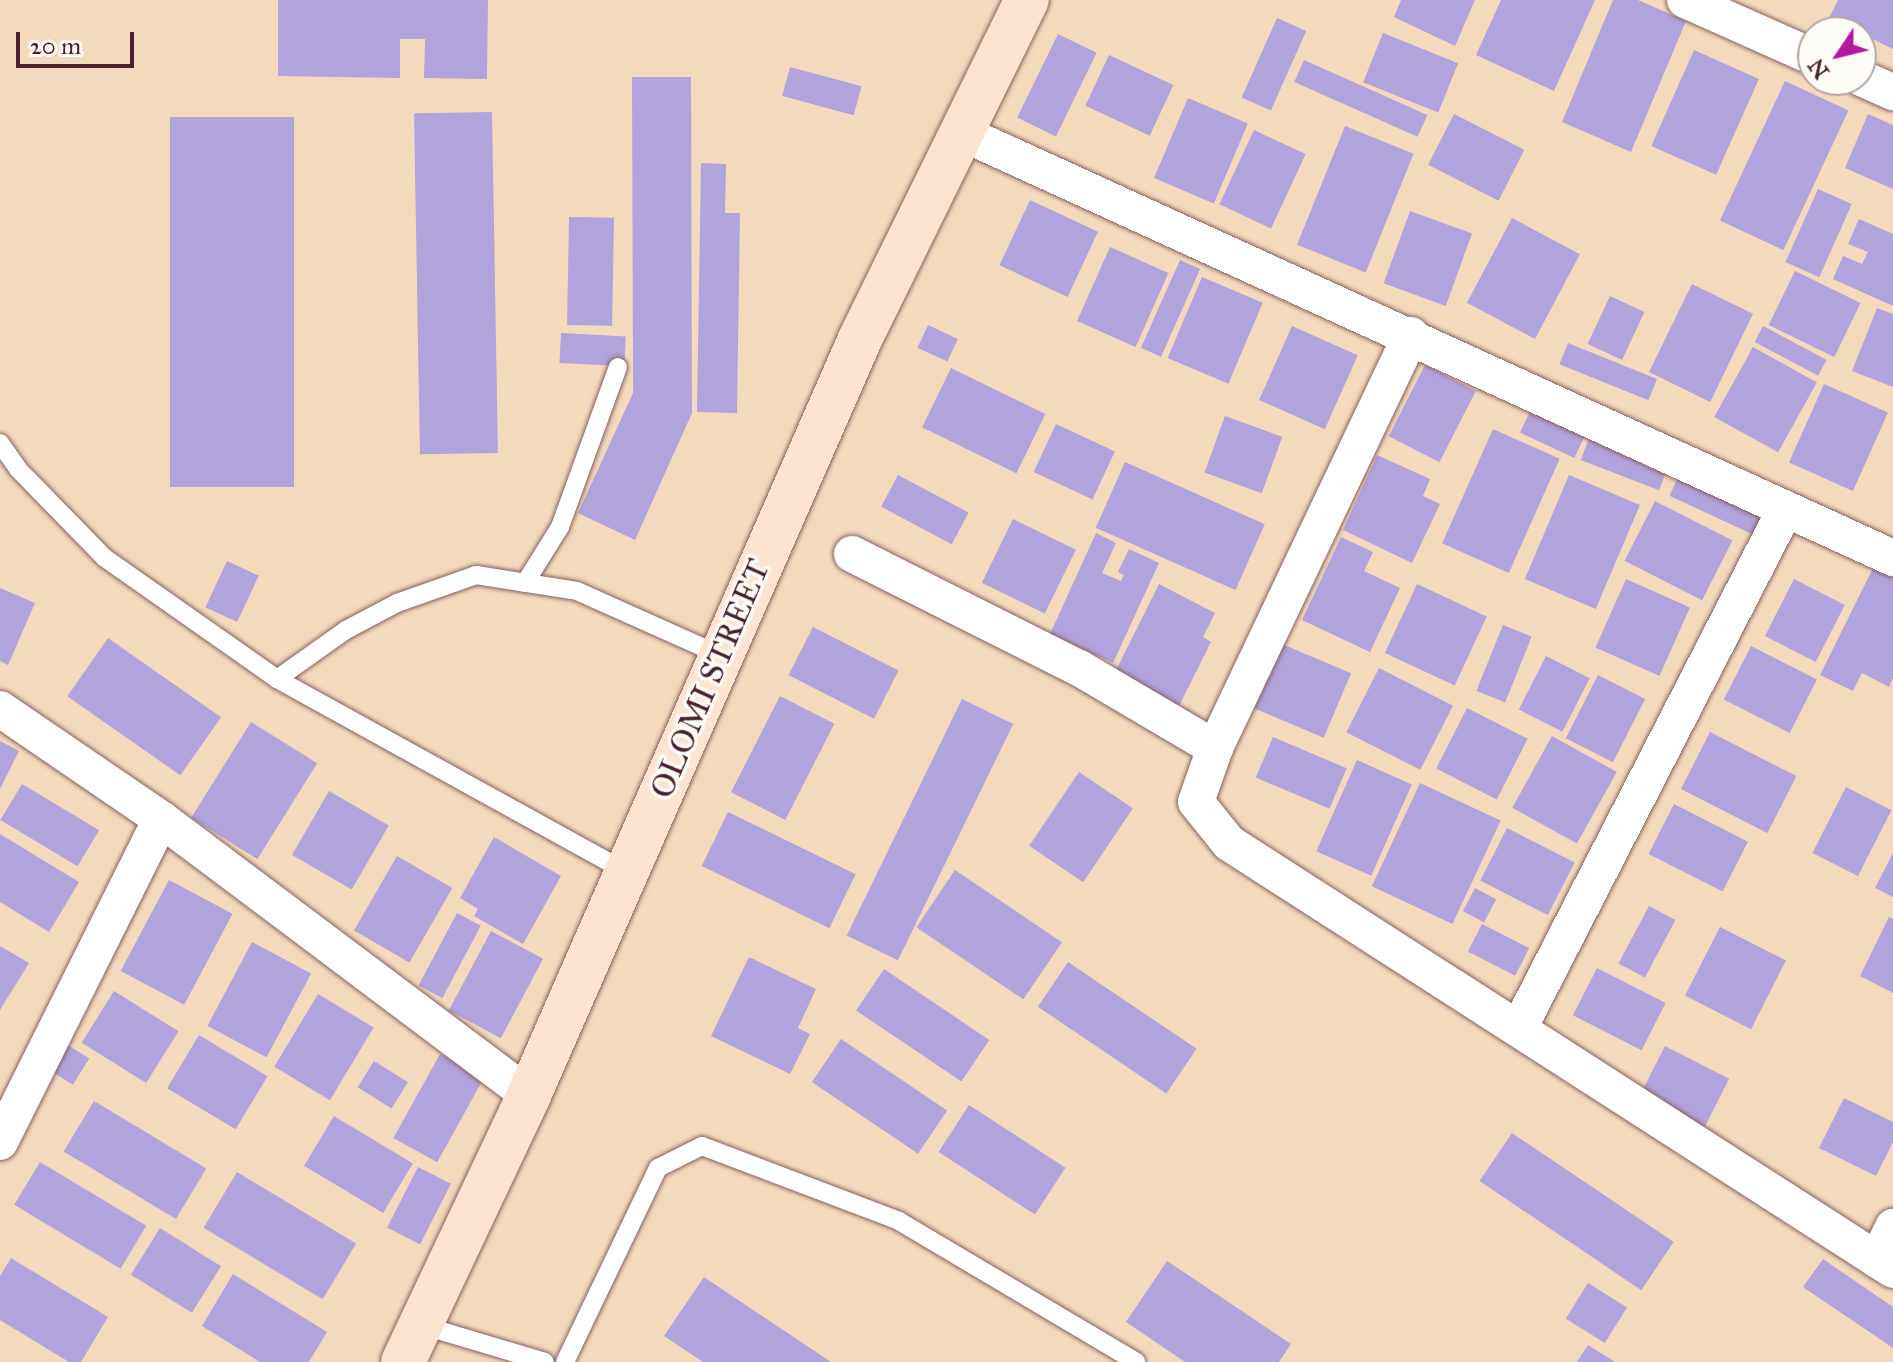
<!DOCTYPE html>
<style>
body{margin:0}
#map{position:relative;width:1893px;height:1362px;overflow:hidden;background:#f4dabd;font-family:"IM FELL Great Primer",serif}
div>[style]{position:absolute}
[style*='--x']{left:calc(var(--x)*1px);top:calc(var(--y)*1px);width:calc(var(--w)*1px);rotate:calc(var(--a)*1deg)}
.building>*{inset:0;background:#b1a3dc;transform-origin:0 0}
.roads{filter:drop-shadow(0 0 2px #86605e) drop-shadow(0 0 2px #86605e)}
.lane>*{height:18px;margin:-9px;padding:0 9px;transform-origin:9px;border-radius:9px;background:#fff}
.street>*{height:36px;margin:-18px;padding:0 18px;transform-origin:18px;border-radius:18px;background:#fff}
.secondary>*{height:44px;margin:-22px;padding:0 22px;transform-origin:22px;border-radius:22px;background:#fde4d0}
span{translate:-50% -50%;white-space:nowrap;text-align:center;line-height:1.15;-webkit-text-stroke:7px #fdfcf7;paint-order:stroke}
.street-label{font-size:32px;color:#4a1f2b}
.north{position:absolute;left:1797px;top:16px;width:80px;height:80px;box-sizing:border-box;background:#fdfcf7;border:2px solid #b5a4a5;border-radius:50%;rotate:235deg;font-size:22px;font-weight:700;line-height:32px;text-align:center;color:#4a1f2b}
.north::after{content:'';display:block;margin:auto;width:28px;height:36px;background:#b5179e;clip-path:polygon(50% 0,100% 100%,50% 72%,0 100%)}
.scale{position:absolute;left:16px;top:32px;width:118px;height:36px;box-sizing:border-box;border:4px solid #4a1f2b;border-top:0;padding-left:10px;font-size:24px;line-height:28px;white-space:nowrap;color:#4a1f2b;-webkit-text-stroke:6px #fdfcf7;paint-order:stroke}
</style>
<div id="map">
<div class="building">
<div style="clip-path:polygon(278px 0,488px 0,487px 79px,424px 78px,425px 39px,400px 39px,400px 78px,278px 76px)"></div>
<div style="clip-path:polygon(1401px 0,1475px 0,1455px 46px,1394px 17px)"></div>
<div style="clip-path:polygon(1501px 0,1595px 0,1554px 91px,1476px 55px)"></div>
<div style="clip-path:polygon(1613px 0,1638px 0,1686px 21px,1631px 152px,1562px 122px)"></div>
<div style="clip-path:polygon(1838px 0,1893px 0,1893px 49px,1829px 18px)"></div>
<div style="left:1277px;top:18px;width:32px;height:87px;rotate:24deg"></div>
<div style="left:1383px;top:33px;width:81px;height:53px;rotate:22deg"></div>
<div style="left:1058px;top:34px;width:43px;height:93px;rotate:26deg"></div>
<div style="left:1694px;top:50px;width:71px;height:105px;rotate:24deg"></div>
<div style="left:1109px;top:55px;width:71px;height:56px;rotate:25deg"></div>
<div style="left:1304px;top:60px;width:135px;height:24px;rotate:24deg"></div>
<div style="left:790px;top:67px;width:74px;height:30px;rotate:15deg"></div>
<div style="clip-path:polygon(632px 77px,691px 77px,692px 413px,635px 540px,578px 513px,633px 393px)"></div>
<div style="left:1785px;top:81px;width:70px;height:154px;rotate:25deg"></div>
<div style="left:1188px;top:98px;width:65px;height:87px;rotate:23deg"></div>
<div style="left:492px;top:112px;width:341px;height:78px;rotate:89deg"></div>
<div style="left:1454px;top:114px;width:79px;height:57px;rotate:27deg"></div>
<div style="clip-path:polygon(1868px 114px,1893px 125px,1893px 189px,1845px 168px)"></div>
<div style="left:170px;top:117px;width:124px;height:370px"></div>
<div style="left:1345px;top:126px;width:74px;height:128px;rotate:22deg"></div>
<div style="left:1254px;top:130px;width:57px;height:82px;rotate:25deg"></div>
<div style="clip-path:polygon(701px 163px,726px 164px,725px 213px,740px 213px,737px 413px,697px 412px)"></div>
<div style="left:1818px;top:189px;width:37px;height:80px;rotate:24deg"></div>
<div style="left:1030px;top:200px;width:75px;height:72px;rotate:25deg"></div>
<div style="left:1410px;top:211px;width:66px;height:77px;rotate:20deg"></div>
<div style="left:569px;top:217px;width:45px;height:108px;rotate:1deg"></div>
<div style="left:1512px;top:218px;width:77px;height:96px;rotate:28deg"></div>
<div style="clip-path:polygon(1859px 219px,1893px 234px,1893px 306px,1833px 279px,1843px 256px,1862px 264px,1868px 252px,1848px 244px)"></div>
<div style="left:1110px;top:247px;width:64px;height:81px;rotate:24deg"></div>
<div style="left:1180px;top:260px;width:22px;height:96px;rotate:24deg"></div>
<div style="left:1795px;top:271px;width:73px;height:60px;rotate:26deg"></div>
<div style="left:1202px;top:277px;width:66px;height:88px;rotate:23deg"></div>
<div style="left:1692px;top:284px;width:68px;height:98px;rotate:26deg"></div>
<div style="left:1610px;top:296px;width:38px;height:53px;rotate:25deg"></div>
<div style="clip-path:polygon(1877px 308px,1893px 314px,1893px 387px,1852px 371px)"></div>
<div style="left:928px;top:325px;width:33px;height:25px;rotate:25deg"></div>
<div style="left:1292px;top:326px;width:72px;height:81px;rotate:24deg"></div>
<div style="left:1763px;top:326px;width:72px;height:18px;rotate:28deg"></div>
<div style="left:561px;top:333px;width:65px;height:30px;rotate:3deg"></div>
<div style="left:1568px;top:343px;width:96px;height:23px;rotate:22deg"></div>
<div style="left:1753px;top:347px;width:73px;height:80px;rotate:29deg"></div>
<div style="left:1425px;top:365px;width:57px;height:80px;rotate:27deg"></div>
<div style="left:951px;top:368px;width:105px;height:66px;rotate:26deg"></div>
<div style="left:1824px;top:384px;width:70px;height:86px;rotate:24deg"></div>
<div style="left:1531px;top:409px;width:60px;height:26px;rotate:25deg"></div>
<div style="left:1225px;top:416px;width:61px;height:60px;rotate:20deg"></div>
<div style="left:1056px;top:424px;width:65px;height:53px;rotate:25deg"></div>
<div style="left:1493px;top:429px;width:73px;height:125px;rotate:24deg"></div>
<div style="left:1591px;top:433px;width:84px;height:29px;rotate:21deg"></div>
<div style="clip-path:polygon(1377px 455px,1430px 479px,1423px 496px,1440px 504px,1412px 563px,1343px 530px)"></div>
<div style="left:1125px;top:462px;width:153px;height:72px;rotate:24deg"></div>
<div style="left:1680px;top:473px;width:98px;height:25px;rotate:25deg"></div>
<div style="left:898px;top:475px;width:80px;height:36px;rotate:28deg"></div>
<div style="left:1569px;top:475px;width:77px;height:113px;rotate:23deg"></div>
<div style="left:1655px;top:501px;width:87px;height:67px;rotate:27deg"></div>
<div style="left:1013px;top:519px;width:70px;height:71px;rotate:26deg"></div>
<div style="clip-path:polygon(1096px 533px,1116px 543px,1102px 573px,1121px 581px,1124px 575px,1118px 572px,1129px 549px,1159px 563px,1113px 663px,1050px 634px)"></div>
<div style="clip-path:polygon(1341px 537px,1373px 552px,1364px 571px,1400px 588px,1370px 652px,1302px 620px)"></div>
<div style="left:227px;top:561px;width:35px;height:51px;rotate:25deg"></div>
<div style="clip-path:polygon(1874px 566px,1893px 576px,1893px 678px,1889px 687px,1862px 673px,1853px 691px,1820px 675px)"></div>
<div style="left:1626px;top:579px;width:70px;height:75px;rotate:24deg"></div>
<div style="left:1794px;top:579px;width:57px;height:64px;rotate:27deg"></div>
<div style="clip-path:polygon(1159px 584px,1215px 613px,1203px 637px,1211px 642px,1177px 710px,1112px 678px)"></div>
<div style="left:1417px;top:584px;width:77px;height:76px;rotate:25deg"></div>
<div style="clip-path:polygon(0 588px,35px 603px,8px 665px,0 661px)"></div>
<div style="left:1503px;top:625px;width:31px;height:71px;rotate:22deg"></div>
<div style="left:813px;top:627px;width:96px;height:54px;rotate:27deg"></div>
<div style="left:108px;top:638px;width:138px;height:71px;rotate:35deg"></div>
<div style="left:1282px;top:644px;width:75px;height:70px;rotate:23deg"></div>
<div style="left:1751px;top:646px;width:74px;height:60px;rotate:27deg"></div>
<div style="left:1546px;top:656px;width:49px;height:60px;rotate:27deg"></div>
<div style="left:1379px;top:668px;width:83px;height:72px;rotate:27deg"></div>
<div style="left:1598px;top:675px;width:53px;height:71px;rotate:27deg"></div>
<div style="left:780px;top:696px;width:61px;height:108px;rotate:27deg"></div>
<div style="left:962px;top:699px;width:57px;height:263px;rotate:26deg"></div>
<div style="left:1467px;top:708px;width:68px;height:68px;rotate:27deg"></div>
<div style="left:251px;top:722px;width:78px;height:113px;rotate:32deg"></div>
<div style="left:1710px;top:732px;width:97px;height:64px;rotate:27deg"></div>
<div style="left:1552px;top:736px;width:74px;height:82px;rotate:29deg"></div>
<div style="left:1273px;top:737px;width:80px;height:44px;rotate:23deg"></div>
<div style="clip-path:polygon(0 741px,19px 751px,0 789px)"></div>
<div style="left:1357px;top:760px;width:60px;height:100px;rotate:24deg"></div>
<div style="left:1079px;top:772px;width:65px;height:89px;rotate:34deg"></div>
<div style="left:1420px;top:783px;width:89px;height:114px;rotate:25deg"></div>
<div style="left:22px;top:784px;width:90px;height:42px;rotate:31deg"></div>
<div style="left:1846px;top:787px;width:51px;height:74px;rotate:27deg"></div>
<div style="left:329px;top:791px;width:69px;height:74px;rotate:30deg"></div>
<div style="left:1674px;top:804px;width:83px;height:56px;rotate:27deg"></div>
<div style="left:728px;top:812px;width:142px;height:60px;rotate:26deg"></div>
<div style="left:1507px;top:828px;width:76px;height:59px;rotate:27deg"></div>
<div style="clip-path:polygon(0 834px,79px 882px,49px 932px,0 902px)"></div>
<div style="clip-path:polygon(494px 837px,561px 876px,523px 944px,474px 916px,478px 909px,460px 898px)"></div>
<div style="clip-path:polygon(1893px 853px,1893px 897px,1875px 888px)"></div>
<div style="left:397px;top:856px;width:64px;height:86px;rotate:30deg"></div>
<div style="left:955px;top:870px;width:129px;height:69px;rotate:34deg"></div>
<div style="left:169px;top:880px;width:72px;height:103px;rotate:28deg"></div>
<div style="left:1475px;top:888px;width:24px;height:26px;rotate:28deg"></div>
<div style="left:1649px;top:906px;width:30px;height:65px;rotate:28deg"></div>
<div style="left:457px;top:913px;width:27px;height:82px;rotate:28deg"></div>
<div style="clip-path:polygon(1889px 917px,1893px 919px,1893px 993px,1860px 976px)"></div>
<div style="left:1482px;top:924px;width:53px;height:31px;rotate:27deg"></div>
<div style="left:1720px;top:927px;width:74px;height:77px;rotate:27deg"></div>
<div style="left:491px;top:931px;width:59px;height:90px;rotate:28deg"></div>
<div style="left:252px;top:942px;width:67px;height:95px;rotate:28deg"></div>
<div style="clip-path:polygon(0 946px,29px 963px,0 1010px)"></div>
<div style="clip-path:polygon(749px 957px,816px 989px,798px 1028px,810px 1034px,790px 1074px,711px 1036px)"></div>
<div style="left:1068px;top:962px;width:155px;height:54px;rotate:34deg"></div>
<div style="left:1597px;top:968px;width:77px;height:53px;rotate:27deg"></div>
<div style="left:884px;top:969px;width:127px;height:50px;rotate:34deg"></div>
<div style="left:114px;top:991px;width:76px;height:61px;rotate:32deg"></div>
<div style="left:318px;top:994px;width:65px;height:85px;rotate:31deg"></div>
<div style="left:199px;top:1035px;width:80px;height:62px;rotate:31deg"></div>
<div style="left:841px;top:1039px;width:128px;height:52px;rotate:34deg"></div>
<div style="left:63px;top:1042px;width:31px;height:31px;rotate:32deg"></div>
<div style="left:1665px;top:1046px;width:72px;height:60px;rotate:27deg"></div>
<div style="left:440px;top:1054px;width:50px;height:96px;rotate:29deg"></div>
<div style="left:374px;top:1061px;width:40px;height:31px;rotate:32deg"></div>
<div style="clip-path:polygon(1844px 1098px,1893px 1122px,1893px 1142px,1876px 1176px,1819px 1148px)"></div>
<div style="left:94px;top:1101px;width:131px;height:59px;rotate:31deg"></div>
<div style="left:969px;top:1105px;width:115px;height:56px;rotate:33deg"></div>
<div style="left:334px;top:1116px;width:92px;height:58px;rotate:31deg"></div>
<div style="left:1512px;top:1133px;width:195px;height:58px;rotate:34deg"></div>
<div style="left:40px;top:1162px;width:124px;height:50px;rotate:31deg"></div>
<div style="left:418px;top:1167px;width:37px;height:68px;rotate:27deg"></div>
<div style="left:237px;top:1172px;width:139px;height:65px;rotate:31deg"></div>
<div style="left:160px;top:1228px;width:72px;height:55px;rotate:32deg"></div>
<div style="clip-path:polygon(11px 1258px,108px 1317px,81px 1362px,69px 1362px,0 1320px,0 1276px)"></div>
<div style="clip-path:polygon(1823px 1259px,1893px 1307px,1893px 1348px,1803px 1287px)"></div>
<div style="clip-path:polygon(1167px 1261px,1291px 1344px,1279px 1362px,1185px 1362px,1126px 1322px)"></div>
<div style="clip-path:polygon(233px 1274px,327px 1332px,309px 1362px,260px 1362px,202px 1326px)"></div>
<div style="clip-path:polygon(704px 1277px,831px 1362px,703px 1362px,664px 1336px)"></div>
<div style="left:1588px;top:1283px;width:46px;height:42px;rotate:32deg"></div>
<div style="clip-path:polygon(1588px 1345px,1615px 1362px,1577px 1362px)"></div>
</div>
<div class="roads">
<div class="lane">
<div style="--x:0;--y:443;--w:32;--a:55"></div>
<div style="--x:18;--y:469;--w:124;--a:45.7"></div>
<div style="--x:105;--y:558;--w:210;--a:35.1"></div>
<div style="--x:277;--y:679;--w:401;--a:28.9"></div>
<div style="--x:525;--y:583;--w:66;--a:-58"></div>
<div style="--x:560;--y:527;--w:170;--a:-70.1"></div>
<div style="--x:277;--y:679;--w:85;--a:-35.4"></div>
<div style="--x:346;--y:630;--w:58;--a:-27.9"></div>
<div style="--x:397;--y:603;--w:84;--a:-19.5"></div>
<div style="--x:476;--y:575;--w:102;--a:9"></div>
<div style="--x:577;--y:591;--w:157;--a:24.1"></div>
<div style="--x:421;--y:1325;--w:129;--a:16.6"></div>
<div style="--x:565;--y:1362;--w:215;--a:-64.4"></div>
<div style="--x:658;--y:1168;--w:49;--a:-26.6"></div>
<div style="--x:702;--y:1146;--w:211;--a:20.8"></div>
<div style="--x:899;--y:1221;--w:276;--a:30.7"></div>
</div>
<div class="street">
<div style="--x:1685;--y:0;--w:140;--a:24"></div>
<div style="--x:1861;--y:78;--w:35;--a:24"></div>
<div style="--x:960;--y:132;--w:1026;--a:24.54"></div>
<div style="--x:1411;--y:335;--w:457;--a:115.4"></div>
<div style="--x:1215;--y:748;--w:57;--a:109.4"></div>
<div style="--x:1196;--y:802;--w:53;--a:51.2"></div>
<div style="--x:1229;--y:843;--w:789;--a:32.74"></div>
<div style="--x:852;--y:554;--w:254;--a:26.7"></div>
<div style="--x:1079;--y:668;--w:158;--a:30.5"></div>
<div style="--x:0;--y:709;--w:195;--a:34.3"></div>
<div style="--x:161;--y:819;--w:460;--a:36.9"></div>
<div style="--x:1519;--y:1028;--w:580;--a:-62.82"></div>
<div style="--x:0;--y:1142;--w:361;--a:-63.5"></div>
<div style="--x:1877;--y:1260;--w:37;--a:-64"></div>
</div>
<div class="secondary">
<div style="--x:403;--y:1362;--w:295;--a:-64.7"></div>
<div style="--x:529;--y:1095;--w:825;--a:-66.35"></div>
<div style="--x:860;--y:339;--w:378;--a:-63.8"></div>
</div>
</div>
<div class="street-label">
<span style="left:711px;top:679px;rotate:-67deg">OLOMI STREET</span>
</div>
<div class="north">N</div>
<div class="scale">20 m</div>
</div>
